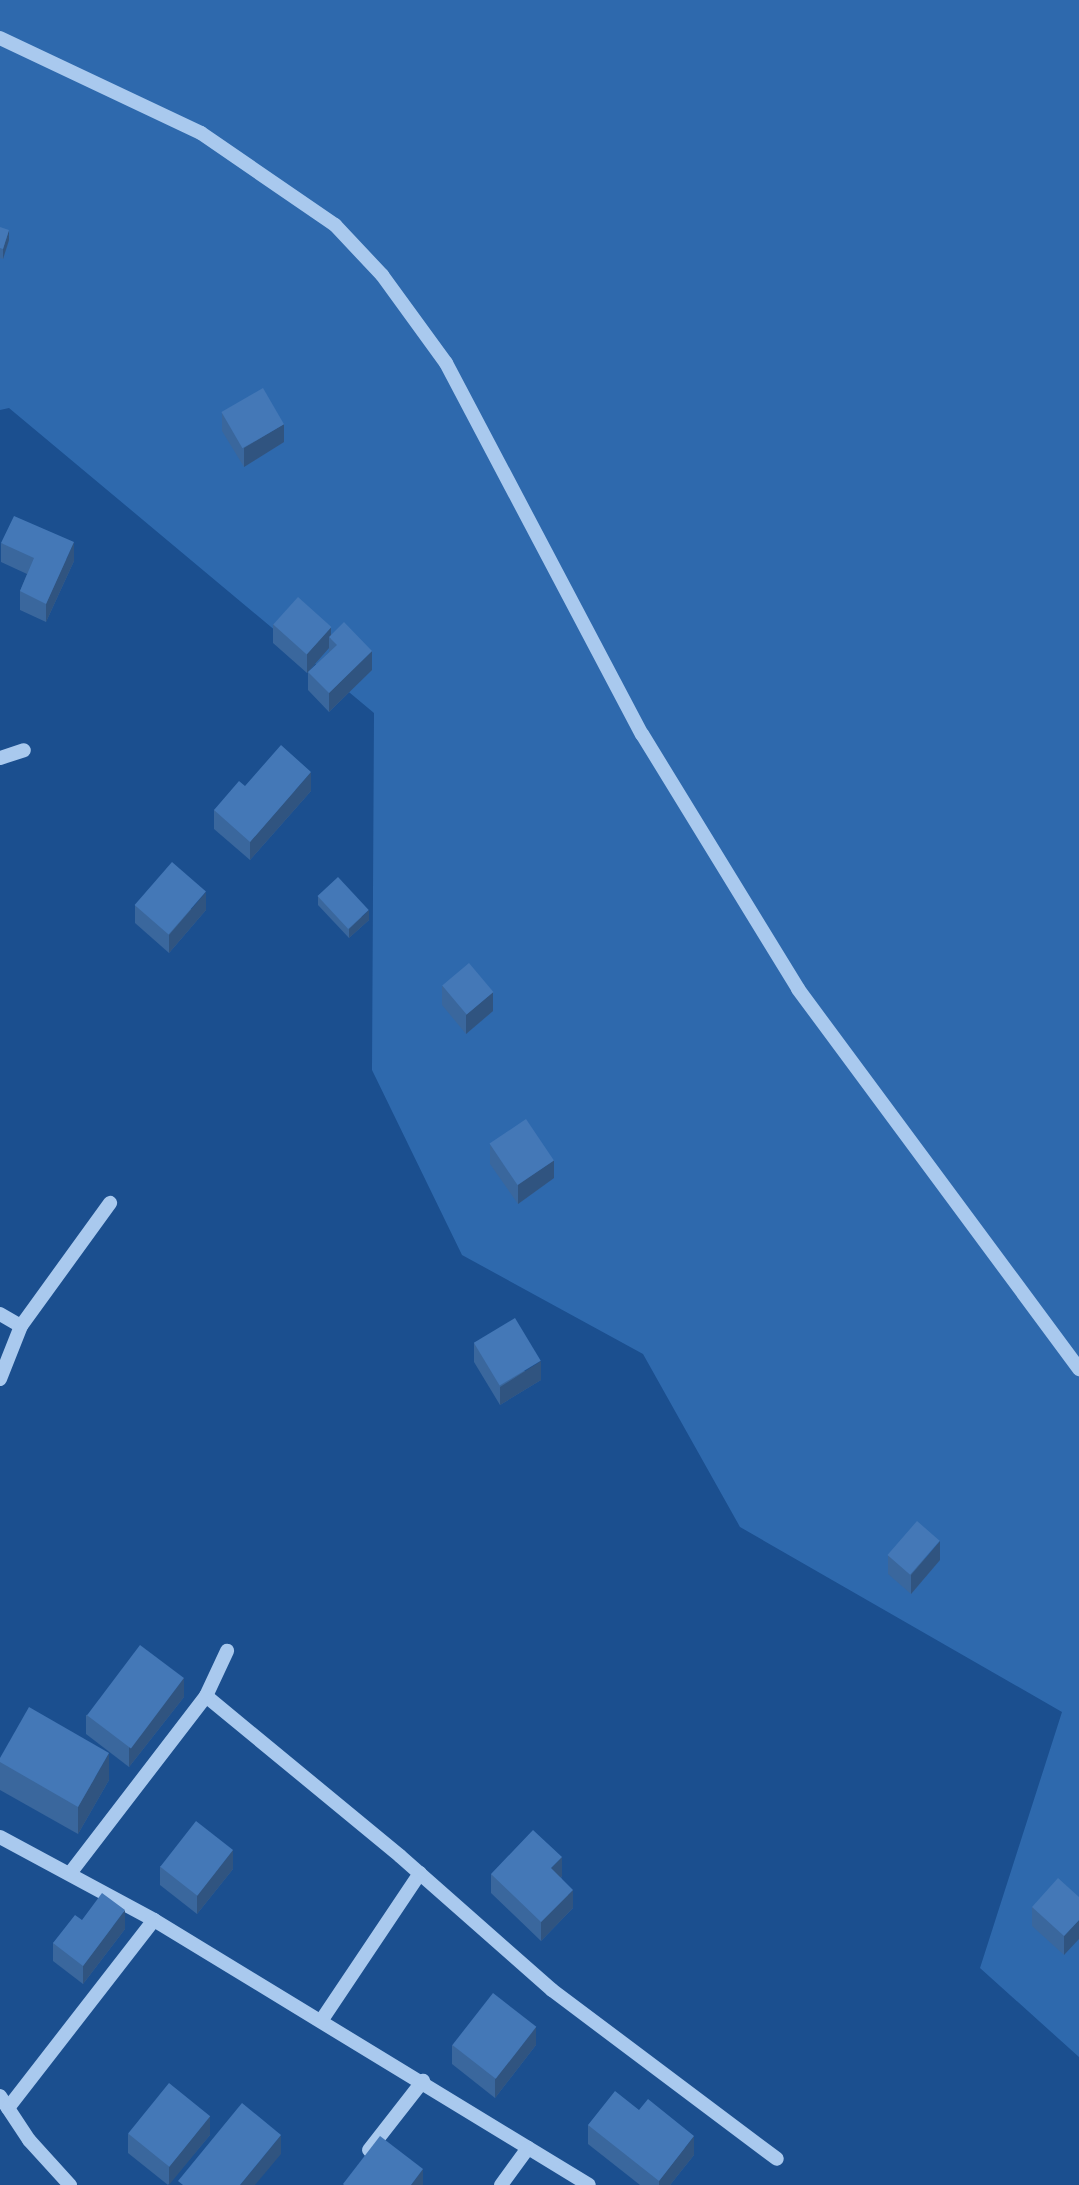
<!DOCTYPE html>
<style>
body{margin:0}
#map{position:relative;width:1079px;height:2185px;overflow:hidden;background:#1b4f8f;font-family:Commissioner,sans-serif}
div>[style]{position:absolute}
[style*='--x']{left:calc(var(--x)*1px);top:calc(var(--y)*1px);width:calc(var(--w)*1px);rotate:calc(var(--a)*1deg)}
.green>*{inset:0;background:#2e69ad}
.minor>*{height:14px;margin:-7px;padding:0 7px;transform-origin:7px;border-radius:7px;background:#a9c9ee}
.wall>*{inset:0;background:#3a679d}
.shaded-wall>*{inset:0;background:#305480}
.building>*{inset:0;background:#4478b7;transform-origin:0 0}
span{translate:-50% -50%;white-space:nowrap;text-align:center;line-height:1.15;-webkit-text-stroke:7px #1b4f8f;paint-order:stroke}
</style>
<div id="map">
<div class="green">
<div style="clip-path:polygon(0 0,1079px 0,1079px 2057px,980px 1968px,1062px 1712px,740px 1527px,643px 1354px,462px 1255px,372px 1070px,374px 713px,9px 408px,0 410px)"></div>
</div>
<div class="minor">
<div style="--x:0;--y:38;--w:222;--a:25.3"></div>
<div style="--x:201;--y:133;--w:163;--a:34.5"></div>
<div style="--x:335;--y:225;--w:69;--a:46.8"></div>
<div style="--x:382;--y:275;--w:109;--a:54"></div>
<div style="--x:446;--y:363;--w:420;--a:62.2"></div>
<div style="--x:642;--y:734;--w:299;--a:58.5"></div>
<div style="--x:798;--y:989;--w:473;--a:53.5"></div>
<div style="--x:0;--y:758;--w:25;--a:-18"></div>
<div style="--x:0;--y:1314;--w:24;--a:30"></div>
<div style="--x:0;--y:1379;--w:57;--a:-68.4"></div>
<div style="--x:21;--y:1326;--w:152;--a:-54.1"></div>
<div style="--x:206;--y:1696;--w:251;--a:39.5"></div>
<div style="--x:400;--y:1856;--w:203;--a:41.4"></div>
<div style="--x:552;--y:1990;--w:281;--a:36.9"></div>
<div style="--x:0;--y:1837;--w:175;--a:28.3"></div>
<div style="--x:154;--y:1920;--w:509;--a:31.35"></div>
<div style="--x:71;--y:1872;--w:222;--a:-52.5"></div>
<div style="--x:206;--y:1696;--w:50;--a:-65"></div>
<div style="--x:321;--y:2021;--w:178;--a:-56.2"></div>
<div style="--x:0;--y:2096;--w:53;--a:56.6"></div>
<div style="--x:29;--y:2140;--w:61;--a:47.7"></div>
<div style="--x:8;--y:2108;--w:238;--a:-52.2"></div>
<div style="--x:369;--y:2150;--w:88;--a:-52"></div>
<div style="--x:501;--y:2185;--w:46;--a:-53.9"></div>
</div>
<div class="wall">
<div style="clip-path:polygon(0 227px,9px 240px,3px 259px,0 258px)"></div>
<div style="clip-path:polygon(222px 412px,284px 442px,244px 467px,222px 431px)"></div>
<div style="clip-path:polygon(1px 543px,74px 561px,46px 622px,20px 610px,20px 591px,27px 574px,1px 562px)"></div>
<div style="clip-path:polygon(273px 624px,331px 634px,372px 670px,329px 712px,308px 690px,308px 672px,329px 652px,329px 648px,307px 673px,273px 643px)"></div>
<div style="clip-path:polygon(245px 786px,311px 791px,250px 860px,214px 829px,214px 810px)"></div>
<div style="clip-path:polygon(318px 896px,369px 920px,349px 938px,318px 905px)"></div>
<div style="clip-path:polygon(135px 905px,206px 910px,169px 953px,135px 923px)"></div>
<div style="clip-path:polygon(442px 986px,493px 1011px,466px 1034px,442px 1005px)"></div>
<div style="clip-path:polygon(490px 1145px,554px 1178px,518px 1204px,490px 1164px)"></div>
<div style="clip-path:polygon(474px 1343px,541px 1380px,500px 1405px,474px 1362px)"></div>
<div style="clip-path:polygon(888px 1555px,940px 1560px,911px 1594px,888px 1574px)"></div>
<div style="clip-path:polygon(184px 1697px,129px 1767px,86px 1734px,86px 1715px)"></div>
<div style="clip-path:polygon(0 1758px,109px 1780px,78px 1834px,0 1790px)"></div>
<div style="clip-path:polygon(160px 1866px,233px 1869px,197px 1914px,160px 1885px)"></div>
<div style="clip-path:polygon(491px 1874px,562px 1876px,561px 1877px,573px 1908px,541px 1941px,491px 1893px)"></div>
<div style="clip-path:polygon(1079px 1897px,1064px 1955px,1032px 1926px,1032px 1907px)"></div>
<div style="clip-path:polygon(82px 1920px,125px 1929px,83px 1984px,53px 1961px,53px 1943px)"></div>
<div style="clip-path:polygon(452px 2045px,536px 2045px,495px 2098px,452px 2064px)"></div>
<div style="clip-path:polygon(639px 2110px,694px 2155px,670px 2185px,640px 2185px,588px 2144px,588px 2125px)"></div>
<div style="clip-path:polygon(128px 2134px,210px 2135px,168px 2185px,128px 2153px)"></div>
</div>
<div class="shaded-wall">
<div style="clip-path:polygon(9px 230px,9px 240px,3px 259px,3px 249px)"></div>
<div style="clip-path:polygon(284px 424px,284px 442px,244px 467px,244px 448px)"></div>
<div style="clip-path:polygon(74px 542px,74px 561px,46px 622px,46px 604px)"></div>
<div style="clip-path:polygon(331px 627px,331px 639px,329px 637px,329px 648px,307px 673px,307px 654px)"></div>
<div style="clip-path:polygon(372px 651px,372px 670px,329px 712px,329px 693px)"></div>
<div style="clip-path:polygon(311px 772px,311px 791px,250px 860px,250px 842px)"></div>
<div style="clip-path:polygon(206px 892px,206px 910px,169px 953px,169px 935px)"></div>
<div style="clip-path:polygon(369px 910px,369px 920px,349px 938px,349px 929px)"></div>
<div style="clip-path:polygon(493px 992px,493px 1011px,466px 1034px,466px 1015px)"></div>
<div style="clip-path:polygon(554px 1160px,554px 1178px,518px 1204px,518px 1185px)"></div>
<div style="clip-path:polygon(541px 1361px,541px 1380px,500px 1405px,500px 1387px)"></div>
<div style="clip-path:polygon(940px 1541px,940px 1560px,911px 1594px,911px 1575px)"></div>
<div style="clip-path:polygon(184px 1678px,184px 1697px,129px 1767px,129px 1748px)"></div>
<div style="clip-path:polygon(109px 1753px,109px 1780px,78px 1834px,78px 1807px)"></div>
<div style="clip-path:polygon(233px 1850px,233px 1869px,197px 1914px,197px 1895px)"></div>
<div style="clip-path:polygon(562px 1857px,562px 1876px,551px 1887px,551px 1868px)"></div>
<div style="clip-path:polygon(573px 1890px,573px 1908px,541px 1941px,541px 1922px)"></div>
<div style="clip-path:polygon(125px 1910px,125px 1929px,83px 1984px,83px 1966px)"></div>
<div style="clip-path:polygon(1079px 1920px,1079px 1939px,1064px 1955px,1064px 1936px)"></div>
<div style="clip-path:polygon(536px 2027px,536px 2045px,495px 2098px,495px 2079px)"></div>
<div style="clip-path:polygon(210px 2116px,210px 2135px,169px 2185px,169px 2167px)"></div>
<div style="clip-path:polygon(281px 2135px,281px 2154px,255px 2185px,240px 2185px)"></div>
<div style="clip-path:polygon(694px 2136px,694px 2155px,670px 2185px,659px 2185px,659px 2181px)"></div>
<div style="clip-path:polygon(423px 2169px,423px 2185px,411px 2185px)"></div>
</div>
<div class="building">
<div style="clip-path:polygon(0 227px,9px 230px,3px 249px,0 248px)"></div>
<div style="left:263px;top:388px;width:42px;height:48px;rotate:60deg"></div>
<div style="clip-path:polygon(14px 516px,74px 542px,46px 604px,20px 591px,34px 558px,1px 543px)"></div>
<div style="left:298px;top:597px;width:45px;height:37px;rotate:42deg"></div>
<div style="clip-path:polygon(344px 622px,372px 651px,329px 693px,308px 672px,337px 645px,329px 637px)"></div>
<div style="clip-path:polygon(281px 745px,311px 772px,250px 842px,214px 810px,239px 781px,245px 786px)"></div>
<div style="left:172px;top:862px;width:45px;height:57px;rotate:41deg"></div>
<div style="left:338px;top:877px;width:45px;height:28px;rotate:47deg"></div>
<div style="left:469px;top:963px;width:38px;height:35px;rotate:50deg"></div>
<div style="left:526px;top:1119px;width:50px;height:44px;rotate:56deg"></div>
<div style="left:515px;top:1318px;width:50px;height:48px;rotate:59deg"></div>
<div style="left:917px;top:1521px;width:30px;height:45px;rotate:41deg"></div>
<div style="left:140px;top:1645px;width:55px;height:88px;rotate:37deg"></div>
<div style="clip-path:polygon(29px 1707px,109px 1753px,78px 1807px,0 1762px,0 1758px)"></div>
<div style="left:196px;top:1821px;width:47px;height:58px;rotate:38deg"></div>
<div style="clip-path:polygon(533px 1830px,562px 1857px,551px 1868px,573px 1890px,541px 1922px,491px 1874px)"></div>
<div style="clip-path:polygon(1058px 1878px,1079px 1897px,1079px 1920px,1064px 1936px,1032px 1907px)"></div>
<div style="clip-path:polygon(102px 1893px,125px 1910px,83px 1966px,53px 1943px,75px 1915px,82px 1920px)"></div>
<div style="left:493px;top:1993px;width:55px;height:66px;rotate:38deg"></div>
<div style="left:169px;top:2083px;width:53px;height:65px;rotate:39deg"></div>
<div style="clip-path:polygon(615px 2091px,639px 2110px,648px 2099px,694px 2136px,659px 2181px,588px 2125px)"></div>
<div style="clip-path:polygon(242px 2103px,281px 2135px,240px 2185px,183px 2185px,178px 2181px)"></div>
<div style="clip-path:polygon(380px 2136px,423px 2169px,411px 2185px,344px 2185px,343px 2184px)"></div>
</div>
</div>
